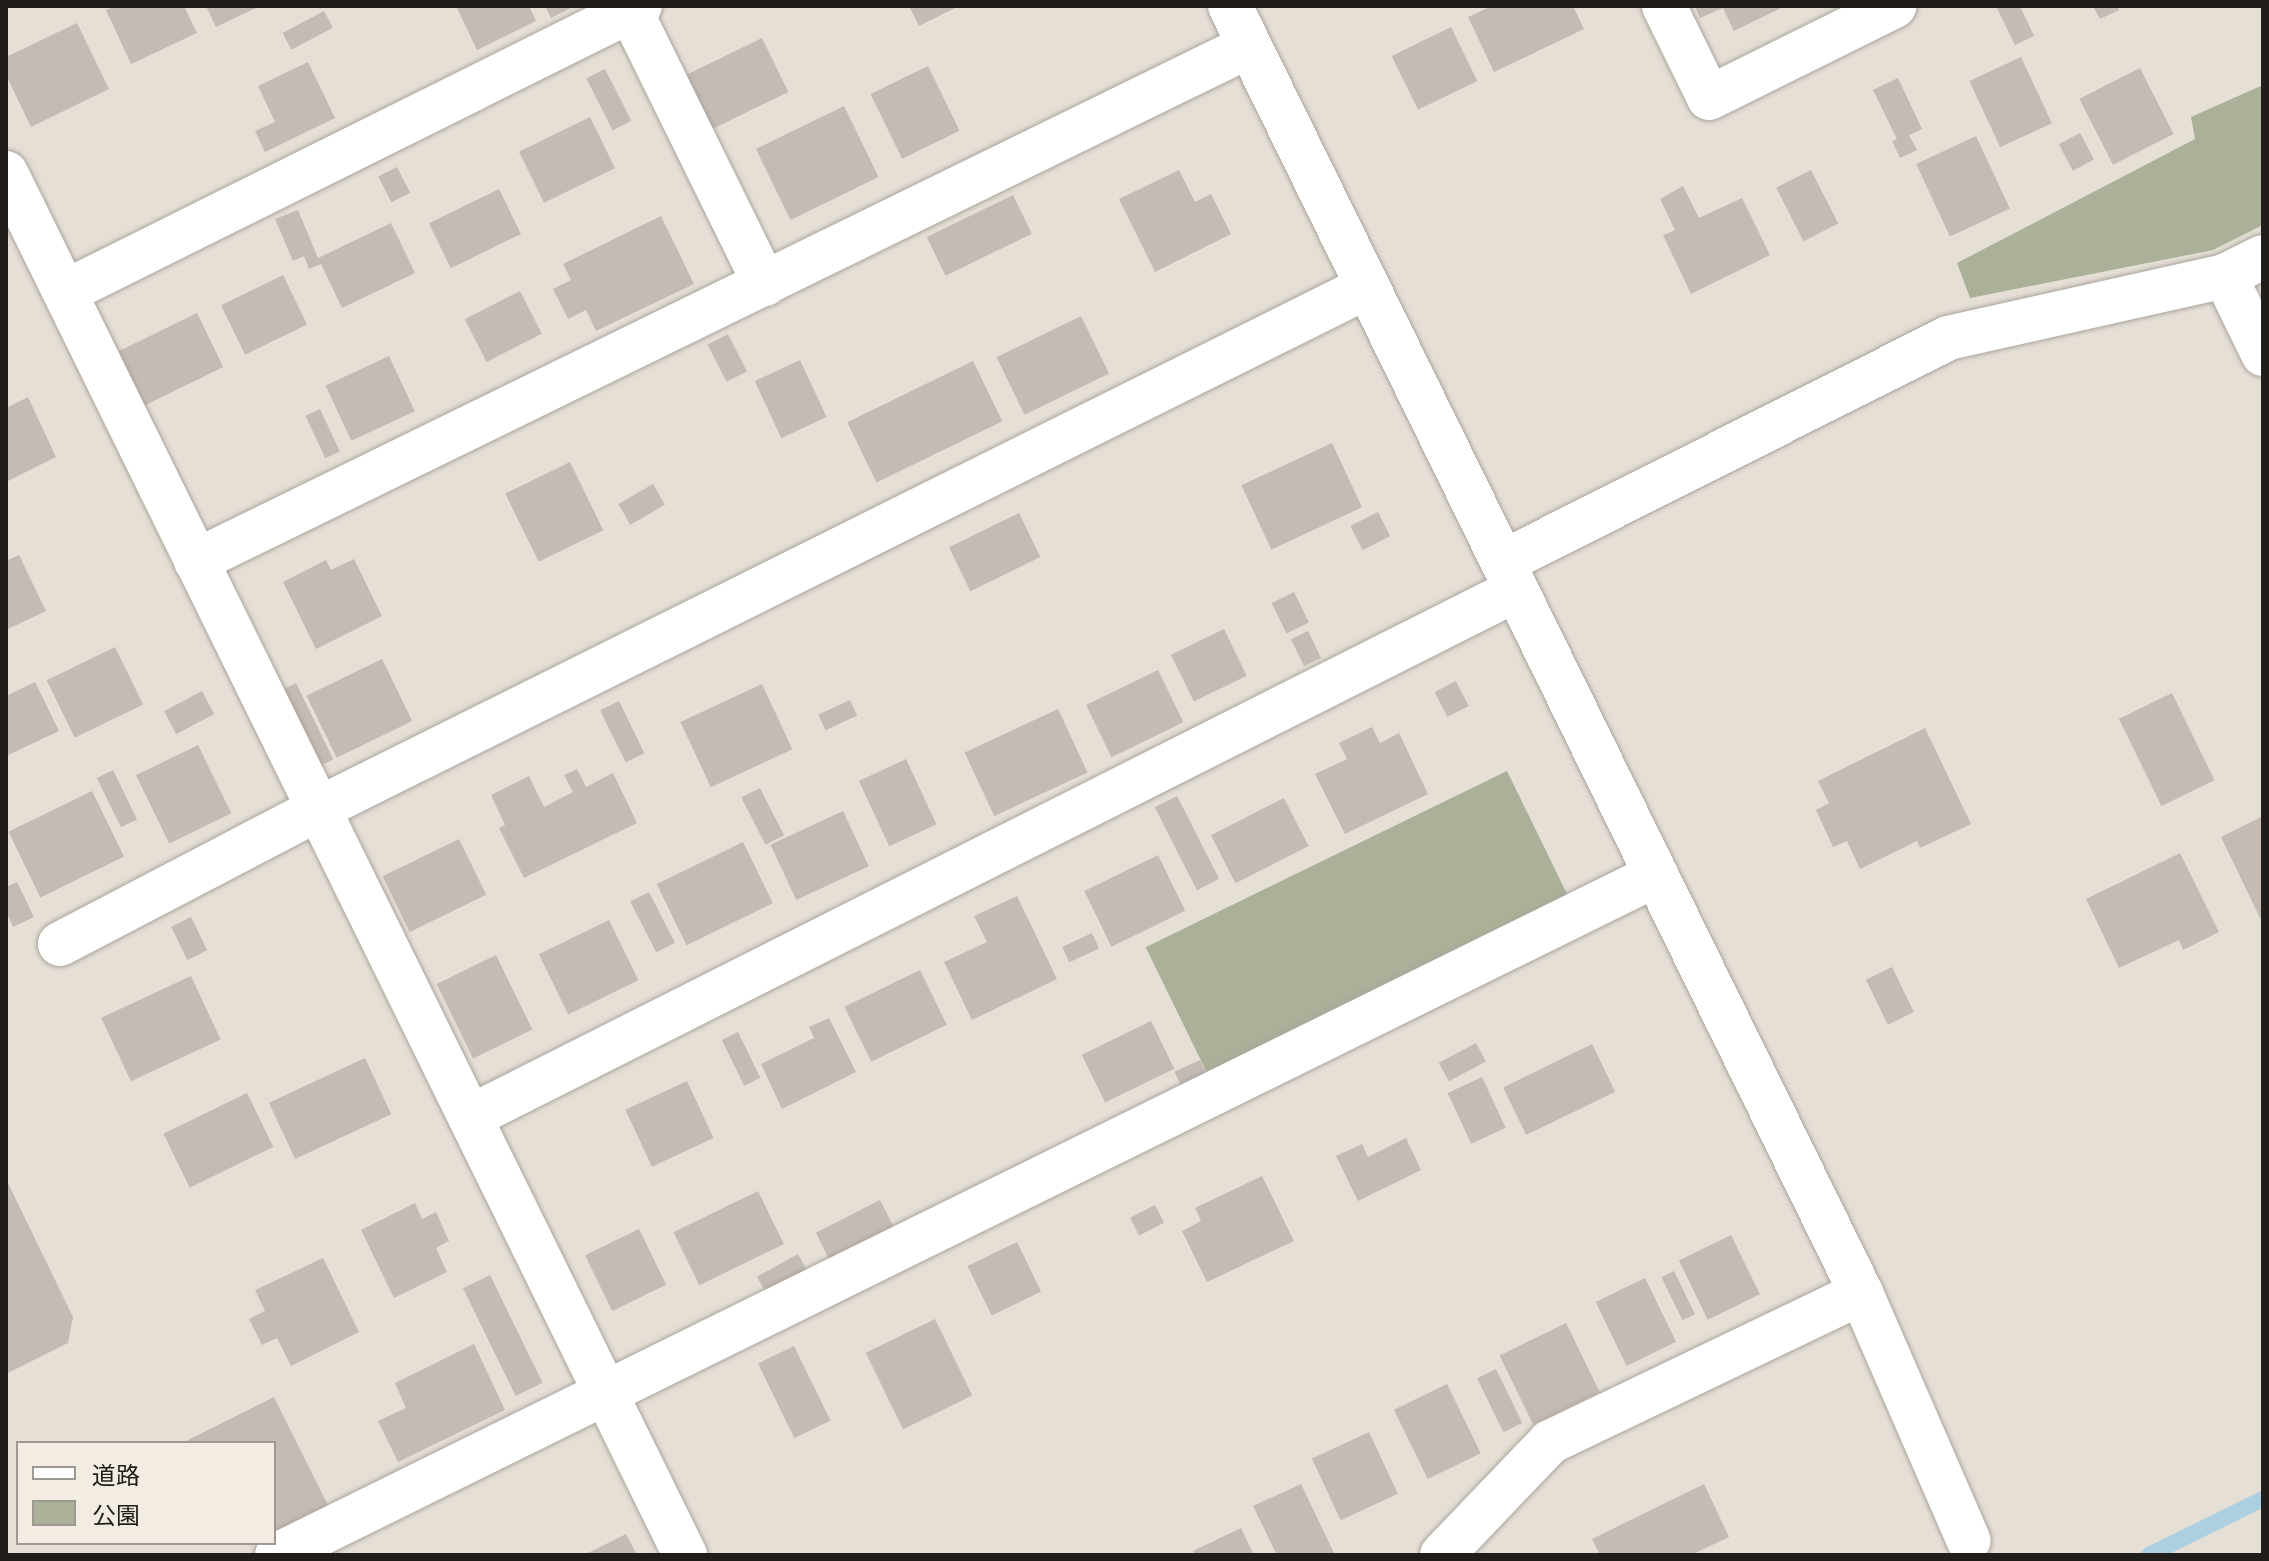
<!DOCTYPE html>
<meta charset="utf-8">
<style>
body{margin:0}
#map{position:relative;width:2269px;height:1561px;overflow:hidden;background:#e5dfd6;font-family:"Work Sans","Noto Sans JP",sans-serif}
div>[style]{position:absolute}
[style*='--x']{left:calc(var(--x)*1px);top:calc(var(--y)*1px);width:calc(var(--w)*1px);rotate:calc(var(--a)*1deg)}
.green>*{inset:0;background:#abb098;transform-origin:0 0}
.stream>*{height:16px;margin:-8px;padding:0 8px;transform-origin:8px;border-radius:8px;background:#accfe1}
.building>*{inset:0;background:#c4bbb5;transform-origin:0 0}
.roads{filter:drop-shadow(0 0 2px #aaa49c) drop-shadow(0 0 2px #aaa49c)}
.street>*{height:44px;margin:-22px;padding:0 22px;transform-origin:22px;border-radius:22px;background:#fff}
.secondary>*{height:44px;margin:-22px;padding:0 22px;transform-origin:22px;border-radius:22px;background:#fff}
span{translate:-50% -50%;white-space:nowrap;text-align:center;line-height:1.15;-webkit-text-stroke:6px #f2ece3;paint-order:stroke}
.frame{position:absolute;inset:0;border:8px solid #201d1a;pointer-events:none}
.legend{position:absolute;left:16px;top:1441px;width:260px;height:104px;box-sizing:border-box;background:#f2ece3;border:2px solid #9e9993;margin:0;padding:10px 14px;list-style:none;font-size:24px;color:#201d1a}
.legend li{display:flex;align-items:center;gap:16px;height:40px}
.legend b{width:40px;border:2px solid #9e9993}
</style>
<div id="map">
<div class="green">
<div style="clip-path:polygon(2263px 85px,2263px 225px,2213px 250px,1970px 298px,1957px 263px,2195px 139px,2191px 117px)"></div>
<div style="left:1507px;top:771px;width:140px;height:402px;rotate:64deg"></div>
</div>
<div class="stream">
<div style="--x:2149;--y:1555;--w:127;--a:-26.2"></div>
</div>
<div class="building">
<div style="clip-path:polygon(115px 6px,184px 6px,197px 33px,131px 64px,106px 10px)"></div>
<div style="clip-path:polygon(206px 6px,260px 6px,216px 27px)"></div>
<div style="clip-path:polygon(456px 6px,529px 6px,536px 21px,477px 50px)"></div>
<div style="clip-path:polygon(545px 6px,575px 6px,551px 18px)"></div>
<div style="clip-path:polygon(909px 6px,959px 6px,919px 26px)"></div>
<div style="clip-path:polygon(1492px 6px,1573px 6px,1584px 29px,1494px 72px,1468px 17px)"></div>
<div style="clip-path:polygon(1695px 6px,1785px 6px,1734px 31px,1723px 8px,1700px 18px)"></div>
<div style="clip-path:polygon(1996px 6px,2020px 6px,2034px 36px,2015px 45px)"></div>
<div style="clip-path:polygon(2093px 6px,2117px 6px,2119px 10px,2100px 19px)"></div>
<div style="left:324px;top:11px;width:19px;height:47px;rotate:62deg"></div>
<div style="clip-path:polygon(77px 23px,109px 89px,31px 127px,6px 75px,6px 57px)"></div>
<div style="left:1451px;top:27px;width:60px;height:66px;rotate:64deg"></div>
<div style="left:762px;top:38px;width:60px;height:89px;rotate:64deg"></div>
<div style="left:2021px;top:57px;width:73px;height:57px;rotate:65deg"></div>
<div style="clip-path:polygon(308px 62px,335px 118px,265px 152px,255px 131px,275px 122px,258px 86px)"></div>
<div style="left:928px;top:66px;width:72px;height:64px;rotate:64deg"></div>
<div style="left:2140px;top:68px;width:74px;height:68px;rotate:63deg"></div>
<div style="left:605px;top:69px;width:58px;height:21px;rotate:63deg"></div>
<div style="clip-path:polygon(1898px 78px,1922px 129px,1909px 135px,1917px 150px,1900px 158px,1892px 141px,1897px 139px,1873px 90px)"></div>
<div style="left:844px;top:106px;width:79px;height:98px;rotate:64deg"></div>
<div style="left:590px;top:117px;width:57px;height:79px;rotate:64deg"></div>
<div style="left:2080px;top:133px;width:30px;height:24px;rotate:62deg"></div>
<div style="left:1976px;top:136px;width:80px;height:66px;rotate:65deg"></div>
<div style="left:397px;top:167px;width:29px;height:21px;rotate:63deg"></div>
<div style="clip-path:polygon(1179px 170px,1195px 202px,1211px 194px,1231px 234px,1155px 272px,1119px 199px)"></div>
<div style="left:1811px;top:170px;width:60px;height:39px;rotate:63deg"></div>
<div style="clip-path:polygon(1683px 186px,1699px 218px,1742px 198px,1770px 255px,1691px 294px,1663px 235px,1675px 230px,1660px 199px)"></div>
<div style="left:499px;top:189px;width:50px;height:78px;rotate:64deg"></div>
<div style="left:1013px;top:195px;width:43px;height:96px;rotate:64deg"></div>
<div style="clip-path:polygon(298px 210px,318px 258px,391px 223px,415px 273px,342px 308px,321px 264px,309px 269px,304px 256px,293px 261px,275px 219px)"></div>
<div style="clip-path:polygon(661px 216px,694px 284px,596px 331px,586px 310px,568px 319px,553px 289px,571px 280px,563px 264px)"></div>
<div style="left:283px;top:275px;width:55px;height:69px;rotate:64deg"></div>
<div style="left:520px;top:291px;width:48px;height:62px;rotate:63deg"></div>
<div style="left:197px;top:313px;width:60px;height:94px;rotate:64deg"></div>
<div style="left:1081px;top:316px;width:64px;height:94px;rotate:64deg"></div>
<div style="left:728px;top:334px;width:42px;height:23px;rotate:63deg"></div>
<div style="left:389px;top:356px;width:61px;height:70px;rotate:65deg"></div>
<div style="left:800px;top:360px;width:63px;height:50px;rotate:65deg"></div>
<div style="left:973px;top:361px;width:67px;height:140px;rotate:64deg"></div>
<div style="clip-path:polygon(28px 397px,56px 457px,6px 482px,6px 408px)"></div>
<div style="left:320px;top:409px;width:47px;height:16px;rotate:65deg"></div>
<div style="left:1332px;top:443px;width:71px;height:100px;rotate:65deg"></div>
<div style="left:570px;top:462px;width:76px;height:72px;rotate:64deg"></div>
<div style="left:653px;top:484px;width:24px;height:40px;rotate:60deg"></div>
<div style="left:1378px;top:512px;width:27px;height:31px;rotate:63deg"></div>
<div style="left:1019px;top:513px;width:49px;height:78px;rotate:64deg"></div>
<div style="clip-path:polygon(19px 555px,46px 611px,6px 630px,6px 561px)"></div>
<div style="clip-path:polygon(354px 559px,382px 616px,316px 649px,283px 582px,326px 560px,331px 570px)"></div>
<div style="left:1294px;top:592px;width:34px;height:25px;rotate:64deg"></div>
<div style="left:1224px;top:629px;width:52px;height:59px;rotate:64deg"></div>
<div style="left:1308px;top:631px;width:30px;height:19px;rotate:64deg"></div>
<div style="left:115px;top:647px;width:64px;height:76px;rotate:64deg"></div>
<div style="left:382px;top:659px;width:69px;height:84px;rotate:64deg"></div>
<div style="left:1158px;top:670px;width:58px;height:80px;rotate:64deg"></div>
<div style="left:1456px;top:681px;width:28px;height:24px;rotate:63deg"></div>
<div style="clip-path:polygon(35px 682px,59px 731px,6px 756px,6px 696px)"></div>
<div style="left:296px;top:683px;width:85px;height:14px;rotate:64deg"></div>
<div style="left:762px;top:684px;width:72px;height:90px;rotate:65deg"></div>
<div style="left:202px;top:691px;width:26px;height:43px;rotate:62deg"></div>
<div style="left:2172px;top:693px;width:97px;height:59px;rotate:64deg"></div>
<div style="left:850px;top:700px;width:17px;height:35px;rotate:65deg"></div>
<div style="left:619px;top:701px;width:58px;height:21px;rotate:64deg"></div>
<div style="left:1058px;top:709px;width:70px;height:103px;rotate:65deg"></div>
<div style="clip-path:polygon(1372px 727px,1380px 743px,1399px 733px,1428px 794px,1345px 834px,1315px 774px,1347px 759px,1339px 743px)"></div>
<div style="clip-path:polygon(1925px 728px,1971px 824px,1920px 848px,1917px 841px,1860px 869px,1847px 841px,1833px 847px,1816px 810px,1829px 803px,1818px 781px)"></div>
<div style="left:198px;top:745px;width:76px;height:69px;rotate:64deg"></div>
<div style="left:906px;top:759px;width:72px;height:52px;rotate:65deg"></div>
<div style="clip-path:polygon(577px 769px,586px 787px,613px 773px,637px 823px,524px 878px,499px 828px,505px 825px,491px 795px,529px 776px,544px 807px,573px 792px,564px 775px)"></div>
<div style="left:113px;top:770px;width:55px;height:18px;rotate:64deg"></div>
<div style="left:760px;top:788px;width:53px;height:21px;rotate:63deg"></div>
<div style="left:92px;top:791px;width:73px;height:93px;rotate:64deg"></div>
<div style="left:1177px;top:796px;width:93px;height:25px;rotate:63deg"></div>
<div style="left:1284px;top:798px;width:54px;height:82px;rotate:63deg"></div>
<div style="left:843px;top:811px;width:61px;height:80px;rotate:65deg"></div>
<div style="clip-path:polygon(2263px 816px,2263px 916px,2260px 918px,2221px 837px)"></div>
<div style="left:459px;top:839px;width:62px;height:85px;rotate:64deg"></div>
<div style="left:743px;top:842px;width:68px;height:96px;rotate:64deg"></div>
<div style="clip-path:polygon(2180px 853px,2219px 932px,2183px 950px,2179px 940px,2119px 968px,2086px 899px)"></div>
<div style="left:1158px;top:855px;width:62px;height:82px;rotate:64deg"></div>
<div style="clip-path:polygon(17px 882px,34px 917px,13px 927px,6px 911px,6px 887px)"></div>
<div style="left:649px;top:892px;width:57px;height:21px;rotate:63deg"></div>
<div style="clip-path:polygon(1017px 896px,1057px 979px,972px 1020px,944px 962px,987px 942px,974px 916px)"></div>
<div style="left:191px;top:917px;width:37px;height:22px;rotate:64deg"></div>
<div style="left:609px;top:920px;width:67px;height:78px;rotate:64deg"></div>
<div style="left:1092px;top:933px;width:17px;height:33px;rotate:65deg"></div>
<div style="left:496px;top:955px;width:83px;height:66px;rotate:64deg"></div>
<div style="left:1892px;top:967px;width:50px;height:29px;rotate:64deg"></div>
<div style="left:920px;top:970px;width:61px;height:84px;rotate:64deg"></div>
<div style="left:191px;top:976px;width:70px;height:99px;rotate:65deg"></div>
<div style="clip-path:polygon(829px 1018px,856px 1072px,782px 1109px,761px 1064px,814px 1038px,809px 1027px)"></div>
<div style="left:1151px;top:1021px;width:53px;height:77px;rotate:64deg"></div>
<div style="left:738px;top:1032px;width:51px;height:18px;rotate:64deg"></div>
<div style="left:1476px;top:1043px;width:21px;height:42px;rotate:62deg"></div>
<div style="left:1592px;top:1044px;width:53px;height:99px;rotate:64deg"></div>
<div style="left:365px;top:1058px;width:62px;height:106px;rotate:65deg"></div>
<div style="left:1200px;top:1060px;width:17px;height:28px;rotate:65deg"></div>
<div style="left:1482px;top:1077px;width:56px;height:38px;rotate:65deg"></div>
<div style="left:687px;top:1081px;width:63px;height:68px;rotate:65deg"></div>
<div style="left:247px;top:1093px;width:60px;height:93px;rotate:64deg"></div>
<div style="clip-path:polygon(1406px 1138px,1421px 1170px,1358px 1201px,1336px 1156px,1362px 1144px,1368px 1157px)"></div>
<div style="clip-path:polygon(1262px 1176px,1294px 1241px,1207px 1282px,1182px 1231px,1201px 1221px,1195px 1208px)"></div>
<div style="clip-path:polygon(6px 1179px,73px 1317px,68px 1343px,6px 1374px)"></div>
<div style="left:758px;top:1191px;width:59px;height:94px;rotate:64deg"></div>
<div style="left:880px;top:1200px;width:34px;height:72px;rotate:63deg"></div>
<div style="clip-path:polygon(415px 1203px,422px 1219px,436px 1212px,449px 1241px,436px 1248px,447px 1272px,394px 1298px,361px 1230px)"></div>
<div style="left:1155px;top:1205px;width:20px;height:28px;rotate:63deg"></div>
<div style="left:639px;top:1229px;width:62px;height:60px;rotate:64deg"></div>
<div style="left:1731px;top:1235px;width:66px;height:58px;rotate:64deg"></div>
<div style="left:1017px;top:1242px;width:55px;height:55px;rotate:64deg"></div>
<div style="left:798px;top:1254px;width:23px;height:47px;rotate:61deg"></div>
<div style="clip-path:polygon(323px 1258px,359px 1332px,291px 1366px,277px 1338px,262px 1345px,249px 1319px,265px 1311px,255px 1290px)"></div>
<div style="left:1674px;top:1271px;width:48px;height:14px;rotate:64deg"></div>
<div style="left:490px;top:1275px;width:120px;height:30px;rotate:64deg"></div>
<div style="left:1645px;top:1278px;width:71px;height:55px;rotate:64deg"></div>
<div style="left:935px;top:1319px;width:85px;height:77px;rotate:64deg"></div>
<div style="left:1566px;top:1323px;width:77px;height:74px;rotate:64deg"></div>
<div style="clip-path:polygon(474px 1344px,505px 1410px,398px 1462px,378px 1421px,406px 1408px,395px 1383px)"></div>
<div style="left:794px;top:1346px;width:83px;height:40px;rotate:64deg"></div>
<div style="left:1496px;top:1369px;width:60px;height:21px;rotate:64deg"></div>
<div style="left:1447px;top:1384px;width:77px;height:59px;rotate:64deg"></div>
<div style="clip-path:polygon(274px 1397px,331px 1511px,274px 1539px,274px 1443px,182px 1443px)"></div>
<div style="left:1369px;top:1432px;width:68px;height:63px;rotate:65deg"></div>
<div style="clip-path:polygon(1301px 1484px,1335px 1555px,1277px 1555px,1253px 1506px)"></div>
<div style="clip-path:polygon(1704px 1484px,1729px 1537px,1691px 1555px,1600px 1555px,1592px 1539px)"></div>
<div style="clip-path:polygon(1241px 1528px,1254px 1555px,1195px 1555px,1193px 1551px)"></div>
<div style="clip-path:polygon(626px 1534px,637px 1555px,584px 1555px)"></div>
</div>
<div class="roads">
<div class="street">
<div style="--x:628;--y:6;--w:310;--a:63.8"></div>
<div style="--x:1664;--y:6;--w:102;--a:63.9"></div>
<div style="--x:1709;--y:98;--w:207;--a:-26.4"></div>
<div style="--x:6;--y:173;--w:1540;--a:63.83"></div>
<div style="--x:2225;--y:276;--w:87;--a:64"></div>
<div style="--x:65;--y:292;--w:642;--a:-26.45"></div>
<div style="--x:196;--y:561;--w:1172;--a:-26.06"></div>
<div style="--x:1503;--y:562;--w:498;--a:-26.7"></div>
<div style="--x:1948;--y:338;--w:284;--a:-12.6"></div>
<div style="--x:2225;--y:276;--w:42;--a:-26.6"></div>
<div style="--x:60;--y:944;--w:291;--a:-27.6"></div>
<div style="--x:318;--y:809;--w:1172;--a:-26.46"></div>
<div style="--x:470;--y:1117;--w:1171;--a:-26.74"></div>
<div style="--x:277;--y:1555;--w:1538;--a:-26.25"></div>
<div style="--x:1442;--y:1555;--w:156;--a:-46.3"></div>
<div style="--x:1550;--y:1442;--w:345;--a:-25.6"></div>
</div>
<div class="secondary">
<div style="--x:1230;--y:6;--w:1433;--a:63.88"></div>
<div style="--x:1861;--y:1293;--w:270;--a:66.5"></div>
</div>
</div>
<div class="frame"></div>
<ul class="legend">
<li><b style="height:10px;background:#fff"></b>道路</li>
<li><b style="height:22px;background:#abb098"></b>公園</li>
</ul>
</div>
